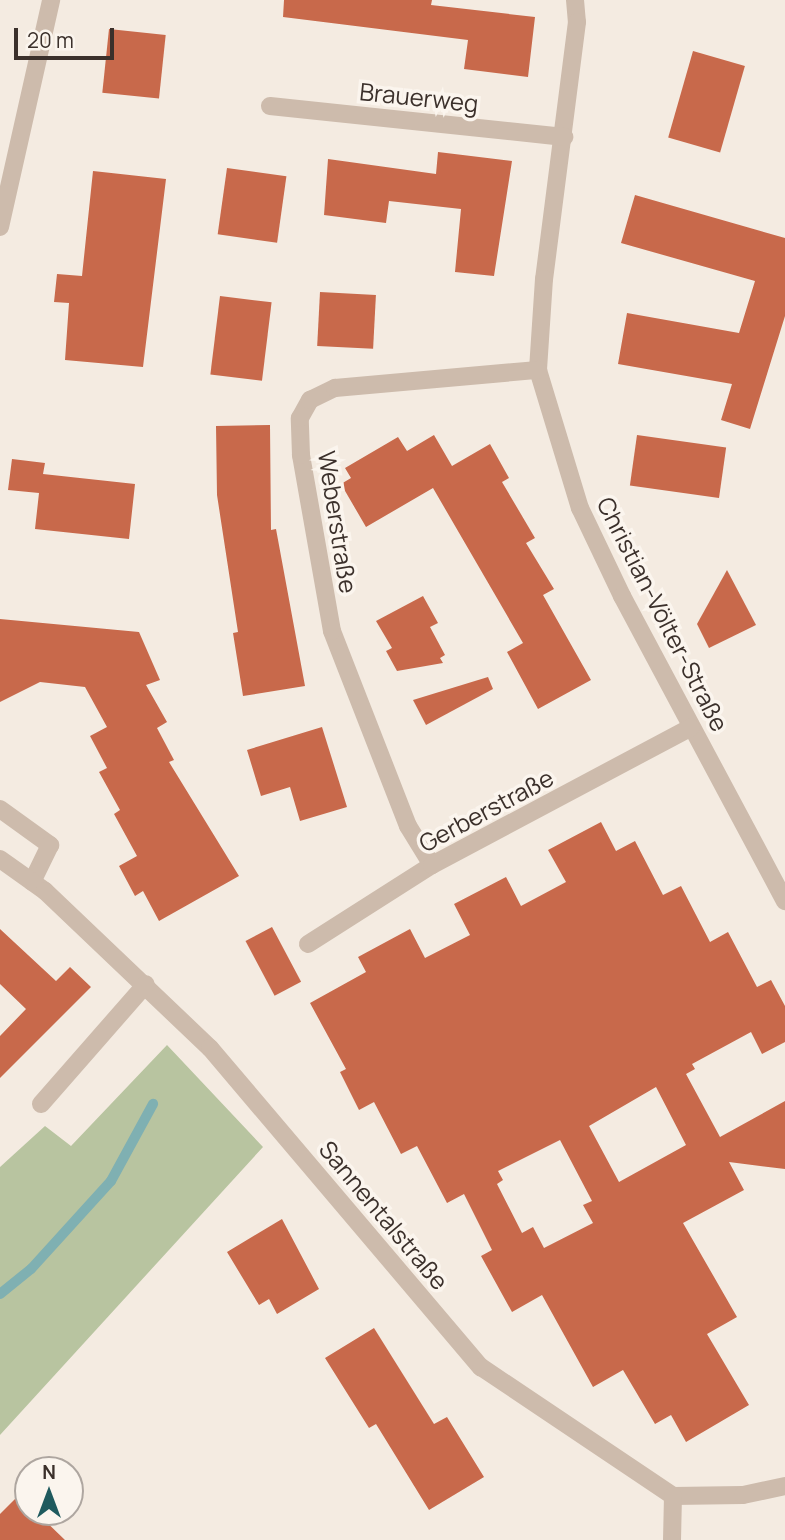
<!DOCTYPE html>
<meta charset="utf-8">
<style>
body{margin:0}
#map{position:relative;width:785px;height:1540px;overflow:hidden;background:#f4ebe1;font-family:Manrope,sans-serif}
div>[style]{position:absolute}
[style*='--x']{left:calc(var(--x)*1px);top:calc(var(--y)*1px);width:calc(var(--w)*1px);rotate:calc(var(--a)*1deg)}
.green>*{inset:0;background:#b8c4a0}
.stream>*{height:10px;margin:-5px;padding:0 5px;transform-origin:5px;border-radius:5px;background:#7fb0b2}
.building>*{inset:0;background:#c8694b;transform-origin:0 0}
.minor>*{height:18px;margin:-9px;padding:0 9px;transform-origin:9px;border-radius:9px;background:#cdbbac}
span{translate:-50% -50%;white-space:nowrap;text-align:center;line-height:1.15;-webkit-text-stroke:7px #fbf5ee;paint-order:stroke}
.street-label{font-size:24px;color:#3b302b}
.north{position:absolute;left:14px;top:1456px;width:70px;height:70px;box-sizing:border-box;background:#fbf5ee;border:2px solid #aea6a0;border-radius:50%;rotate:0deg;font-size:19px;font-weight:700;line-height:28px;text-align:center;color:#3b302b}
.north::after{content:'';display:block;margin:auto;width:24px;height:32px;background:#1f5a5e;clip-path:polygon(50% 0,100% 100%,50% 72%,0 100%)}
.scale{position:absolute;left:14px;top:28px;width:100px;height:32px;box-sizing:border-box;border:4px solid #3b302b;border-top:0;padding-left:9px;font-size:21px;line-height:24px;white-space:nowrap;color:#3b302b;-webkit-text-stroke:5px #fbf5ee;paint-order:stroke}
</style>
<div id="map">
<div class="green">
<div style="clip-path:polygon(167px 1045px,263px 1147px,0 1435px,0 1167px,45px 1126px,71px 1146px)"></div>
</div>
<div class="stream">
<div style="--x:0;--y:1294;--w:40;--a:-39"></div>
<div style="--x:31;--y:1269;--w:119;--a:-47.7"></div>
<div style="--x:111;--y:1181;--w:88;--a:-61.4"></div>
</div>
<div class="building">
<div style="clip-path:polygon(284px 0,432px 0,431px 5px,535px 17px,528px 77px,464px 69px,468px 40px,283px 17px)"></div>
<div style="left:109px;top:29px;width:57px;height:64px;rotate:6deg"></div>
<div style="left:693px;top:51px;width:54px;height:90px;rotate:16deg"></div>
<div style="clip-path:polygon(438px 152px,512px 161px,494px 276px,455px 272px,461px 209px,389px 201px,386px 223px,324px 215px,328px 159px,436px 174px)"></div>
<div style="left:227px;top:168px;width:60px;height:67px;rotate:8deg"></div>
<div style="clip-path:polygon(93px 171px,166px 179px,143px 367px,65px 360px,69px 303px,54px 302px,57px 274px,82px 276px)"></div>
<div style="clip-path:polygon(635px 195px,785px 238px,785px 316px,750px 429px,721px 420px,732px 384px,618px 364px,627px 313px,739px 333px,755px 281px,621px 243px)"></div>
<div style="left:320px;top:292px;width:56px;height:54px;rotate:3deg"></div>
<div style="left:220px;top:296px;width:52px;height:79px;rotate:7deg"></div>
<div style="clip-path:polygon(270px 425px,271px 530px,276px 529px,305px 686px,243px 696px,233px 633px,238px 632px,217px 495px,216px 426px)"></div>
<div style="clip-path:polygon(434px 435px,452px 466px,490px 444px,509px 478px,502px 482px,535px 538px,526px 543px,554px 589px,543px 595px,591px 680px,538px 709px,507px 652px,523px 643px,433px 488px,366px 527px,341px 484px,351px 478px,345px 468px,398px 437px,407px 451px)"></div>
<div style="left:637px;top:435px;width:90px;height:51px;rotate:8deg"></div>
<div style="clip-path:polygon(12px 459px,45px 463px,43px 474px,135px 484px,129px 539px,35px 529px,39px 493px,8px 490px)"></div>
<div style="clip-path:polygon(727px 570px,756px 625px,709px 648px,697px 624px)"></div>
<div style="clip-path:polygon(423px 596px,438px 623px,430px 627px,445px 655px,440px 658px,443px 663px,397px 671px,386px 651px,392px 648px,376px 621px)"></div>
<div style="clip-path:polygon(0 619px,139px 632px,160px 680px,146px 685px,167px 722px,157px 728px,174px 760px,169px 762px,239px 876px,159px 921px,143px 891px,135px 896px,119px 866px,137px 856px,114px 814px,120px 810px,99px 772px,107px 768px,90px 736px,107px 727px,85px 687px,40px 682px,0 702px)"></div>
<div style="clip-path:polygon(488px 677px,493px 689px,426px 725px,413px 700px)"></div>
<div style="clip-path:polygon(322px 727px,347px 807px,300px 821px,290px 787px,261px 796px,247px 750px)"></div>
<div style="clip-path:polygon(evenodd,601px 822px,616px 851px,635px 841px,663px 895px,681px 886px,710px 942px,728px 932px,757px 987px,771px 980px,785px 1006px,785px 1042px,762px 1054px,751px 1032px,692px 1064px,695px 1069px,686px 1074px,720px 1137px,785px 1101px,785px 1169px,729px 1162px,744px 1190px,683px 1223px,737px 1317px,707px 1334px,749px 1405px,686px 1442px,671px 1415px,655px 1424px,623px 1370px,593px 1387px,542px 1295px,512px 1312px,481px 1256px,492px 1250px,464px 1194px,447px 1203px,417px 1146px,401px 1154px,374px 1102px,359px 1110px,340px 1072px,346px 1069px,310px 1003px,366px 972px,358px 957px,410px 929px,425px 958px,470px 935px,454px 904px,506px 877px,521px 906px,566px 882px,548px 850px,601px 822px,656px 1087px,686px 1145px,619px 1182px,589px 1126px,656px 1087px,601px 822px,560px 1140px,592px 1201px,583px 1205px,593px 1223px,544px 1248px,533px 1227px,522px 1233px,497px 1184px,503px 1180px,498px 1171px,560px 1140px)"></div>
<div style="left:272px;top:927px;width:62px;height:30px;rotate:62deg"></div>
<div style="clip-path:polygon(0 929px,56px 981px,70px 967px,91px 987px,0 1078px,0 1036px,26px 1009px,0 984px)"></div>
<div style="clip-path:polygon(282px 1219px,319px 1289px,277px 1314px,269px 1299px,259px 1305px,227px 1252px)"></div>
<div style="clip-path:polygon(374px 1328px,434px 1424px,447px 1417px,484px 1477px,429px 1510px,376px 1424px,369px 1428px,325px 1358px)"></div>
<div style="clip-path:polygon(19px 1495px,28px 1504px,28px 1512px,36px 1512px,65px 1540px,0 1540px,0 1514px)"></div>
</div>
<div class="minor">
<div style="--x:575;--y:0;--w:22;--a:85"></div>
<div style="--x:577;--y:22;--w:259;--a:97.3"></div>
<div style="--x:544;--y:279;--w:91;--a:93.8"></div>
<div style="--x:538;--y:370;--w:144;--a:73.1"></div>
<div style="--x:580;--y:508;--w:98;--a:64.5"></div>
<div style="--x:622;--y:596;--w:346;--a:61.9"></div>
<div style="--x:270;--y:106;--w:296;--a:6"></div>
<div style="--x:0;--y:227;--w:233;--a:-77.3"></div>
<div style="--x:0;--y:809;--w:62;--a:35.8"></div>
<div style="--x:50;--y:845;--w:41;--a:115.9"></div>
<div style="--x:0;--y:859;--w:55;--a:35.4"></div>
<div style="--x:45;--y:891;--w:228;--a:43.6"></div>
<div style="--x:210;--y:1048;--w:419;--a:49.7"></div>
<div style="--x:481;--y:1367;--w:231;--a:33.9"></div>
<div style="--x:673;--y:1496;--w:70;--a:-0.8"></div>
<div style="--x:743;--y:1495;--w:43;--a:-12.1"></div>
<div style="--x:432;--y:865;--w:46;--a:-121.6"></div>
<div style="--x:408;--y:826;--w:209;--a:-111.3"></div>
<div style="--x:332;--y:631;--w:179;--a:-100"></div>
<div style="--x:301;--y:455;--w:37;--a:-92"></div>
<div style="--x:300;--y:418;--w:21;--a:-61"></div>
<div style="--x:310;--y:400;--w:28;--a:-26"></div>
<div style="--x:335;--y:388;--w:204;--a:-5.1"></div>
<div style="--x:308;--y:944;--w:147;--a:-32.5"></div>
<div style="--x:432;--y:865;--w:293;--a:-28"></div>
<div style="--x:41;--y:1104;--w:159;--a:-48.8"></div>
<div style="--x:672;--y:1540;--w:44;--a:-88.7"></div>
</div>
<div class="street-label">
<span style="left:419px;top:97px;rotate:6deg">Brauerweg</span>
<span style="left:338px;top:522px;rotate:81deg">Weberstraße</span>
<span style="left:663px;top:614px;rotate:63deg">Christian-Völter-Straße</span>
<span style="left:486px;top:810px;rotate:-28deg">Gerberstraße</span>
<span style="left:384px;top:1215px;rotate:50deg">Sannentalstraße</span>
</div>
<div class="north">N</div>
<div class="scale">20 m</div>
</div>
